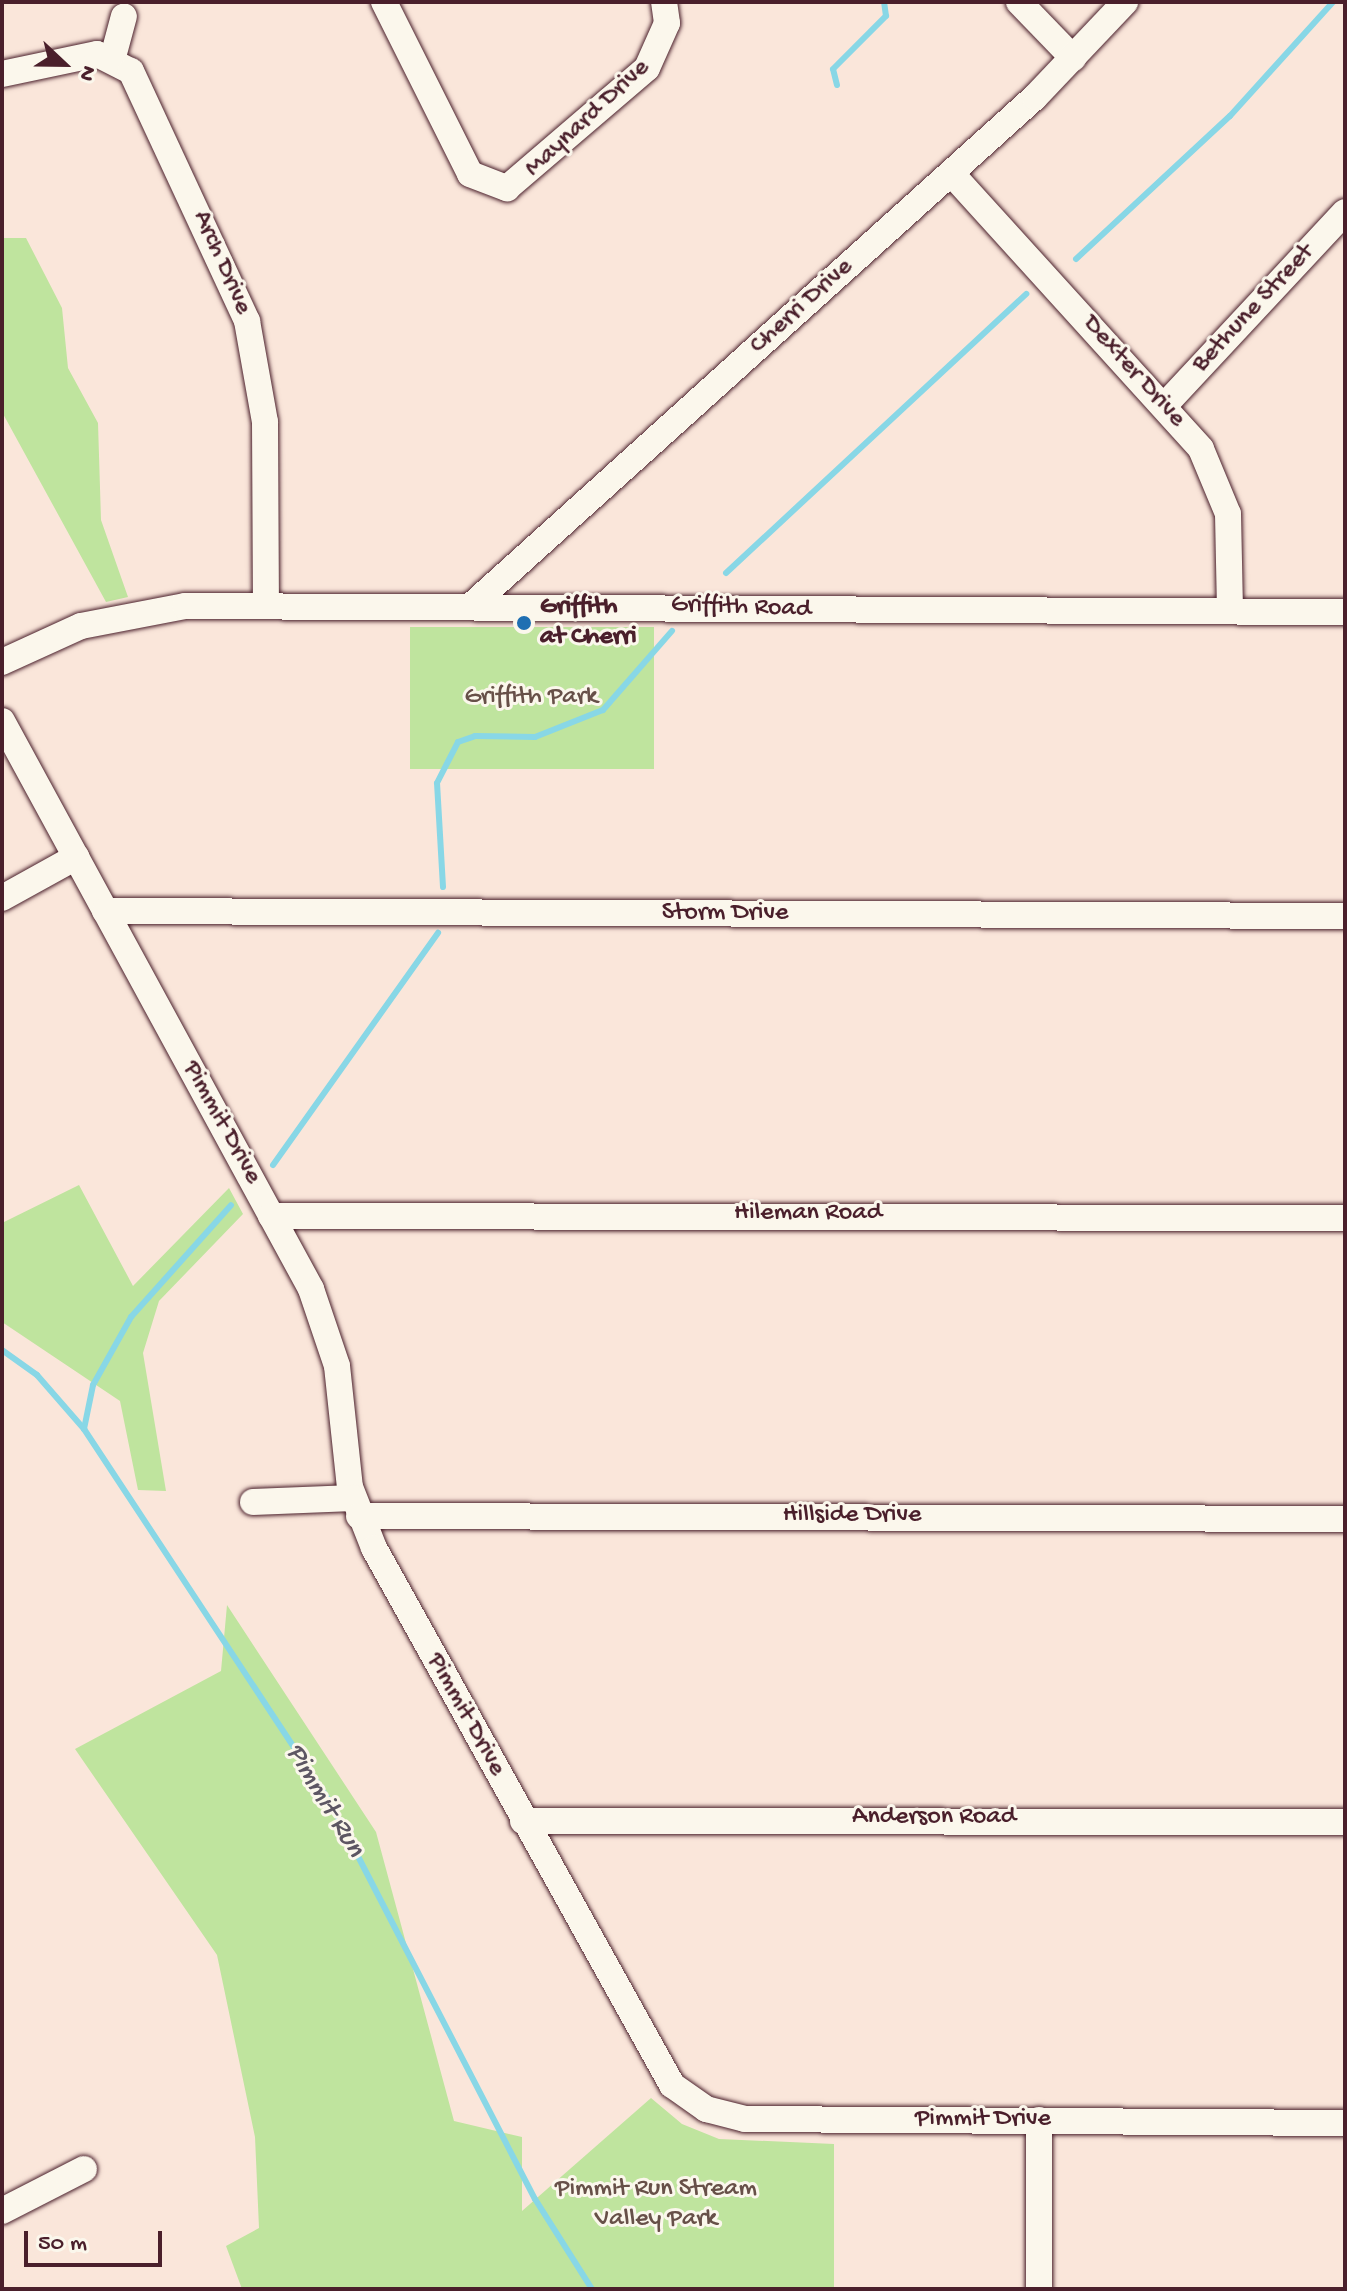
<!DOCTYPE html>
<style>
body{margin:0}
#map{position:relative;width:1347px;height:2291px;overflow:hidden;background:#fae6da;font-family:"Gochi Hand",sans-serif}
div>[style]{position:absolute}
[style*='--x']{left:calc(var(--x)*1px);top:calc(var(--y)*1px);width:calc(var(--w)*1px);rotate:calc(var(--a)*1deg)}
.green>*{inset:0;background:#bfe49e;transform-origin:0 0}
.stream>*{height:6px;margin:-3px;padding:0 3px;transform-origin:3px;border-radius:3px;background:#88d7e6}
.roads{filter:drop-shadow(0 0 2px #4a1f2b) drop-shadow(0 0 2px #4a1f2b)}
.minor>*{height:26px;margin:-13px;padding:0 13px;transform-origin:13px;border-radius:13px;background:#fbf7ec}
.dots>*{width:22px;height:22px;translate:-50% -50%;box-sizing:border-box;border:4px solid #fbf7ec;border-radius:50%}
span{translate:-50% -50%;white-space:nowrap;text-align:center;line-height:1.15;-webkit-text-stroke:6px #fbf7ec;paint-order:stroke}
.street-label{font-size:26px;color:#4a1f2b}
.poi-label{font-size:26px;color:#4a1f2b;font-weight:700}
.left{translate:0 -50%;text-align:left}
.park-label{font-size:26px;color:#675048}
.water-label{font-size:28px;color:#5d5663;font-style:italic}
.frame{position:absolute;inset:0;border:4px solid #4a1f2b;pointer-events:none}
.north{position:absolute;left:24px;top:24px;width:80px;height:80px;-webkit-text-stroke:6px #fbf7ec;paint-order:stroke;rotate:112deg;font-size:22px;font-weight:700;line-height:32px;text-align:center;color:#4a1f2b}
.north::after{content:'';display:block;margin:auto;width:28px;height:36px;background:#4a1f2b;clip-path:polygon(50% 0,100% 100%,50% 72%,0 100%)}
.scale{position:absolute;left:24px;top:2231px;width:138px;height:36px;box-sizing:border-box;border:4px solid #4a1f2b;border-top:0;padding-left:10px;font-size:24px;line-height:28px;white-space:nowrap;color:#4a1f2b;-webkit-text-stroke:6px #fbf7ec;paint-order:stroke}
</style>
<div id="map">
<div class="green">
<div style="clip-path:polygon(2px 238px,26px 238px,62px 308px,68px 368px,98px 423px,101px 520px,128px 597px,106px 602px,2px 412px)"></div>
<div style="left:410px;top:627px;width:244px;height:142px"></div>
<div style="clip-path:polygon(79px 1185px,133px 1286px,229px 1188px,243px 1214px,159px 1301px,143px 1353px,166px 1491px,138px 1490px,120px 1401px,2px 1322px,2px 1223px)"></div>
<div style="clip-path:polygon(227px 1605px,376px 1832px,454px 2121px,522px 2137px,522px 2211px,651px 2098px,682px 2124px,719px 2139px,834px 2144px,834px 2289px,242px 2289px,226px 2246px,259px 2228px,255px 2137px,217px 1955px,75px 1749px,221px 1671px)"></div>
</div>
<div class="stream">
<div style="--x:837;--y:85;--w:16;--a:-104"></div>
<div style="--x:833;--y:69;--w:75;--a:-45"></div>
<div style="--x:886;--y:16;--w:14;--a:-98"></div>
<div style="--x:1076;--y:259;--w:210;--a:-42.9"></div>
<div style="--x:1230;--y:116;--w:154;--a:-47.9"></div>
<div style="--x:726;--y:573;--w:410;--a:-42.9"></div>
<div style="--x:443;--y:887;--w:104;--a:-93.3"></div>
<div style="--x:437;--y:783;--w:46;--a:-62.9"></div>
<div style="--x:458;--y:742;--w:18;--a:-19"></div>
<div style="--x:475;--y:736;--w:60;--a:1"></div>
<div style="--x:535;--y:737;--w:73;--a:-21.7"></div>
<div style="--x:603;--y:710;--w:105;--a:-48.9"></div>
<div style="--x:273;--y:1165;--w:285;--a:-54.6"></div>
<div style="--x:2;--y:1350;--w:43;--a:35.5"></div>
<div style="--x:37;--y:1375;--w:72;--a:49"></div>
<div style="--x:84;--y:1429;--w:449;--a:56.6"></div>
<div style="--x:331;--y:1804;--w:445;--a:62.7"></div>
<div style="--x:535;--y:2199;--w:107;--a:57.7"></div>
<div style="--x:84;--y:1429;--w:45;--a:-78.4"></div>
<div style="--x:93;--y:1385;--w:78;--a:-60.8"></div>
<div style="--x:131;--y:1317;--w:150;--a:-48.2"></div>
</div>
<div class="roads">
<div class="minor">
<div style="--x:384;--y:2;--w:192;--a:63.4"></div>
<div style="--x:470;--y:174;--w:40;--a:21"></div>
<div style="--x:507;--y:188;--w:184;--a:-40.6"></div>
<div style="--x:647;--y:68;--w:49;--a:-66"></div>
<div style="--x:667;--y:23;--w:21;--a:-98"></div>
<div style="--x:1019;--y:2;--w:78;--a:46"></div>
<div style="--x:113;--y:57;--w:42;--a:-75"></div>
<div style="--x:2;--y:74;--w:97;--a:-11.9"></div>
<div style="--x:97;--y:54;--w:38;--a:27"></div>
<div style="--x:131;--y:71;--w:276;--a:65.1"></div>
<div style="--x:247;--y:321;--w:103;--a:79.9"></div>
<div style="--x:265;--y:422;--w:183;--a:89.7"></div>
<div style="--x:951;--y:173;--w:372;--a:47.8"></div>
<div style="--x:1201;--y:449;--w:70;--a:67.4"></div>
<div style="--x:1228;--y:514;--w:96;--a:88.8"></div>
<div style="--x:1164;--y:406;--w:265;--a:-47"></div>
<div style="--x:472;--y:605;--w:758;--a:-42.06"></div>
<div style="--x:1035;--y:97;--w:131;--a:-46.5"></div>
<div style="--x:2;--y:662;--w:87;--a:-24.5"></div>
<div style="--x:81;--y:626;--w:106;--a:-10.9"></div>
<div style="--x:185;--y:606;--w:1160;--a:0.3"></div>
<div style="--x:2;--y:721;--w:647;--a:61.45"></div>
<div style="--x:311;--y:1289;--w:81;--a:71.3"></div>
<div style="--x:337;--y:1366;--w:122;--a:83.9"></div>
<div style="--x:350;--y:1487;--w:66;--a:68.5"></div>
<div style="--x:374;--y:1548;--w:614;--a:60.97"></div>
<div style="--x:672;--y:2085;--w:42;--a:35.2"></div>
<div style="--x:706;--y:2109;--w:40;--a:14.4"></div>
<div style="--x:745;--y:2119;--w:600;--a:0.38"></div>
<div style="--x:2;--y:898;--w:85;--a:-29"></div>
<div style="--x:105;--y:911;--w:1240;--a:0.23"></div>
<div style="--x:271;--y:1216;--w:1074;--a:0.11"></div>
<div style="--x:253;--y:1502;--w:100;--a:-2.3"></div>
<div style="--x:359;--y:1516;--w:986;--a:0.17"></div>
<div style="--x:523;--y:1821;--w:822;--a:0.07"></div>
<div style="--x:2;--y:2211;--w:92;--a:-27.1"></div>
<div style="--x:1039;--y:2289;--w:169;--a:-90"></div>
</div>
</div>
<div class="dots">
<div style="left:524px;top:623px;background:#1f6fb2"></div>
</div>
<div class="street-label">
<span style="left:588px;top:119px;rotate:-43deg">Maynard Drive</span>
<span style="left:221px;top:263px;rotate:66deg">Arch Drive</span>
<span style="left:802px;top:307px;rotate:-42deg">Cherri Drive</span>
<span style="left:1254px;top:309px;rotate:-47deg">Bethune Street</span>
<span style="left:1133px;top:372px;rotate:48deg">Dexter Drive</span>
<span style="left:741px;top:608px;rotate:2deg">Griffith Road</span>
<span style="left:725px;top:914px">Storm Drive</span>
<span style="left:221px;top:1123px;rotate:61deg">Pimmit Drive</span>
<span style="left:808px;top:1214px">Hileman Road</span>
<span style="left:852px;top:1516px">Hillside Drive</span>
<span style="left:465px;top:1715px;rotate:61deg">Pimmit Drive</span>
<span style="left:934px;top:1818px">Anderson Road</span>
<span style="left:983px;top:2120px">Pimmit Drive</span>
</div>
<div class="poi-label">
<span class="left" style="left:540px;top:623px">Griffith<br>at Cherri</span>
</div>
<div class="park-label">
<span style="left:531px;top:698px">Griffith Park</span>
<span style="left:656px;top:2205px">Pimmit Run Stream<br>Valley Park</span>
</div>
<div class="water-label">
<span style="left:324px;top:1801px;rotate:59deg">Pimmit Run</span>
</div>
<div class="frame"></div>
<div class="north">N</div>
<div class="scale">50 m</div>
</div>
